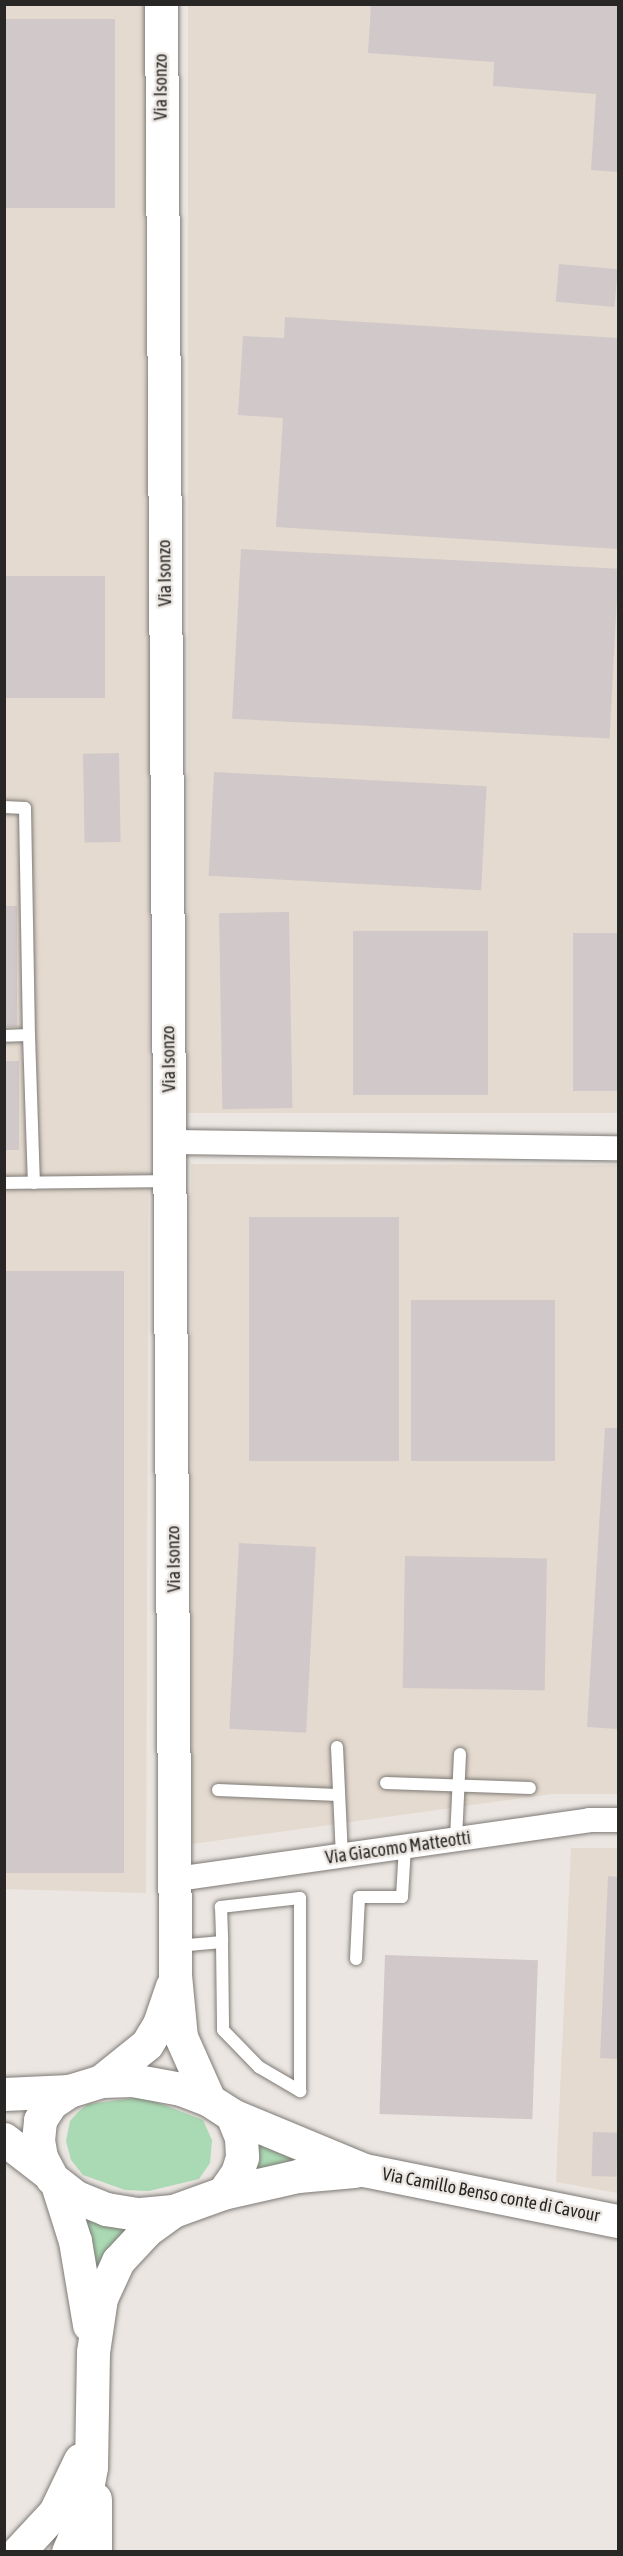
<!DOCTYPE html>
<style>
body{margin:0}
#map{position:relative;width:623px;height:2556px;overflow:hidden;background:#ebe6e1;font-family:"Asap Condensed",sans-serif}
div>[style]{position:absolute}
[style*='--x']{left:calc(var(--x)*1px);top:calc(var(--y)*1px);width:calc(var(--w)*1px);rotate:calc(var(--a)*1deg)}
.built>*{inset:0;background:#e4dacf;transform-origin:0 0}
.green>*{inset:0;background:#aadab3}
.building>*{inset:0;background:#d1c9c9;transform-origin:0 0}
.roads{filter:drop-shadow(0 0 2px #7e7a76) drop-shadow(0 0 2px #7e7a76)}
.lane>*{height:12px;margin:-6px;padding:0 6px;transform-origin:6px;border-radius:6px;background:#fff}
.street>*{height:24px;margin:-12px;padding:0 12px;transform-origin:12px;border-radius:12px;background:#fff}
.secondary>*{height:33px;margin:-16.5px;padding:0 16.5px;transform-origin:16.5px;border-radius:16.5px;background:#fff}
.highway>*{height:33px;margin:-16.5px;padding:0 16.5px;transform-origin:16.5px;border-radius:16.5px;background:#fff}
span{translate:-50% -50%;white-space:nowrap;text-align:center;line-height:1.15;-webkit-text-stroke:5px #ebe6e1;paint-order:stroke}
.street-label{font-size:18px;color:#282725}
.frame{position:absolute;inset:0;border:6px solid #282725;pointer-events:none}
</style>
<div id="map">
<div class="built">
<div style="clip-path:polygon(5px 5px,148px 5px,144px 258px,150px 704px,146px 1893px,5px 1889px)"></div>
<div style="left:188px;top:5px;width:430px;height:1108px"></div>
<div style="clip-path:polygon(191px 1164px,618px 1165px,618px 1794px,552px 1794px,192px 1844px)"></div>
<div style="clip-path:polygon(571px 1848px,618px 1848px,618px 2193px,556px 2182px)"></div>
</div>
<div class="green">
<div style="clip-path:polygon(143px 2097px,203px 2120px,212px 2140px,210px 2163px,199px 2179px,149px 2191px,125px 2190px,83px 2175px,71px 2160px,66px 2141px,70px 2121px,79px 2111px,88px 2104px)"></div>
<div style="clip-path:polygon(258px 2139px,314px 2159px,257px 2172px,260px 2158px)"></div>
<div style="clip-path:polygon(80px 2213px,131px 2227px,93px 2273px)"></div>
</div>
<div class="building">
<div style="clip-path:polygon(371px 4px,618px 4px,618px 172px,591px 170px,596px 94px,493px 86px,494px 62px,368px 53px)"></div>
<div style="left:4px;top:19px;width:111px;height:189px"></div>
<div style="left:559px;top:264px;width:59px;height:38px;rotate:5deg"></div>
<div style="clip-path:polygon(285px 317px,618px 338px,618px 549px,276px 527px,283px 418px,238px 415px,243px 336px,284px 338px)"></div>
<div style="left:241px;top:549px;width:378px;height:170px;rotate:3deg"></div>
<div style="left:4px;top:576px;width:101px;height:122px"></div>
<div style="left:119px;top:753px;width:89px;height:36px;rotate:89deg"></div>
<div style="left:214px;top:772px;width:273px;height:104px;rotate:3deg"></div>
<div style="left:4px;top:906px;width:13px;height:121px"></div>
<div style="left:289px;top:912px;width:196px;height:70px;rotate:89deg"></div>
<div style="left:353px;top:931px;width:135px;height:164px"></div>
<div style="left:573px;top:933px;width:45px;height:158px"></div>
<div style="left:4px;top:1061px;width:15px;height:89px"></div>
<div style="left:249px;top:1217px;width:150px;height:244px"></div>
<div style="left:4px;top:1271px;width:120px;height:602px"></div>
<div style="left:555px;top:1300px;width:161px;height:144px;rotate:90deg"></div>
<div style="clip-path:polygon(605px 1428px,618px 1428px,618px 1729px,587px 1727px)"></div>
<div style="left:239px;top:1543px;width:77px;height:186px;rotate:3deg"></div>
<div style="left:405px;top:1556px;width:142px;height:132px;rotate:1deg"></div>
<div style="clip-path:polygon(608px 1876px,618px 1877px,618px 2059px,600px 2058px)"></div>
<div style="left:385px;top:1955px;width:153px;height:159px;rotate:2deg"></div>
<div style="left:593px;top:2132px;width:25px;height:44px;rotate:2deg"></div>
</div>
<div class="roads">
<div class="lane">
<div style="--x:4;--y:807;--w:21;--a:3"></div>
<div style="--x:25;--y:808;--w:227;--a:89"></div>
<div style="--x:29;--y:1035;--w:25;--a:178"></div>
<div style="--x:29;--y:1035;--w:148;--a:88.1"></div>
<div style="--x:4;--y:1183;--w:165;--a:-0.7"></div>
<div style="--x:337;--y:1747;--w:109;--a:87.4"></div>
<div style="--x:386;--y:1783;--w:144;--a:2"></div>
<div style="--x:218;--y:1790;--w:120;--a:2.4"></div>
<div style="--x:456;--y:1839;--w:85;--a:-87.3"></div>
<div style="--x:177;--y:1946;--w:45;--a:-5.1"></div>
<div style="--x:222;--y:1942;--w:88;--a:89.3"></div>
<div style="--x:223;--y:2030;--w:52;--a:45.8"></div>
<div style="--x:259;--y:2067;--w:48;--a:30.3"></div>
<div style="--x:300;--y:2091;--w:193;--a:-90"></div>
<div style="--x:300;--y:1898;--w:80;--a:173.5"></div>
<div style="--x:221;--y:1907;--w:35;--a:88"></div>
<div style="--x:356;--y:1959;--w:62;--a:-87.2"></div>
<div style="--x:359;--y:1897;--w:43;--a:0"></div>
<div style="--x:402;--y:1897;--w:50;--a:-86.6"></div>
</div>
<div class="street">
<div style="--x:170;--y:1142;--w:448;--a:0.8"></div>
<div style="--x:177;--y:1879;--w:416;--a:-8.1"></div>
<div style="--x:589;--y:1820;--w:29;--a:0"></div>
</div>
<div class="secondary">
<div style="--x:161;--y:4;--w:1971;--a:89.59"></div>
<div style="--x:175;--y:1975;--w:62;--a:84.5"></div>
<div style="--x:181;--y:2037;--w:69;--a:66"></div>
<div style="--x:132;--y:2080;--w:50;--a:10.4"></div>
<div style="--x:181;--y:2089;--w:30;--a:21"></div>
<div style="--x:209;--y:2100;--w:27;--a:33"></div>
<div style="--x:232;--y:2115;--w:24;--a:68"></div>
<div style="--x:241;--y:2137;--w:20;--a:87"></div>
<div style="--x:242;--y:2157;--w:17;--a:107"></div>
<div style="--x:237;--y:2173;--w:24;--a:125"></div>
<div style="--x:223;--y:2193;--w:53;--a:160.2"></div>
<div style="--x:173;--y:2211;--w:36;--a:175"></div>
<div style="--x:137;--y:2214;--w:31;--a:-171"></div>
<div style="--x:106;--y:2209;--w:32;--a:-158"></div>
<div style="--x:76;--y:2197;--w:31;--a:-142"></div>
<div style="--x:52;--y:2178;--w:24;--a:-118"></div>
<div style="--x:41;--y:2157;--w:17;--a:-100"></div>
<div style="--x:38;--y:2140;--w:20;--a:-84"></div>
<div style="--x:40;--y:2120;--w:20;--a:-57"></div>
<div style="--x:51;--y:2103;--w:22;--a:-34"></div>
<div style="--x:69;--y:2091;--w:34;--a:-17"></div>
<div style="--x:101;--y:2081;--w:31;--a:-2"></div>
<div style="--x:101;--y:2081;--w:59;--a:-38.8"></div>
<div style="--x:147;--y:2044;--w:23;--a:-59"></div>
<div style="--x:159;--y:2024;--w:40;--a:-71.1"></div>
<div style="--x:4;--y:2094;--w:65;--a:-2.6"></div>
<div style="--x:232;--y:2115;--w:143;--a:22.6"></div>
<div style="--x:364;--y:2170;--w:259;--a:11.4"></div>
<div style="--x:4;--y:2139;--w:56;--a:37.7"></div>
<div style="--x:223;--y:2193;--w:77;--a:-12.8"></div>
<div style="--x:298;--y:2176;--w:56;--a:-5.1"></div>
</div>
<div class="highway">
<div style="--x:57;--y:2184;--w:60;--a:72.5"></div>
<div style="--x:75;--y:2241;--w:85;--a:80.5"></div>
<div style="--x:95;--y:2499;--w:53;--a:90"></div>
<div style="--x:18;--y:2552;--w:54;--a:-47.2"></div>
<div style="--x:55;--y:2512;--w:58;--a:-64.3"></div>
<div style="--x:68;--y:2552;--w:34;--a:-67"></div>
<div style="--x:81;--y:2521;--w:55;--a:-79.5"></div>
<div style="--x:91;--y:2467;--w:115;--a:-89"></div>
<div style="--x:93;--y:2352;--w:55;--a:-81.6"></div>
<div style="--x:101;--y:2298;--w:41;--a:-65.3"></div>
<div style="--x:118;--y:2261;--w:42;--a:-46.9"></div>
<div style="--x:147;--y:2230;--w:32;--a:-36"></div>
</div>
</div>
<div class="street-label">
<span style="left:161px;top:87px;rotate:-90deg">Via Isonzo</span>
<span style="left:165px;top:573px;rotate:-91deg">Via Isonzo</span>
<span style="left:169px;top:1059px;rotate:-91deg">Via Isonzo</span>
<span style="left:174px;top:1559px;rotate:-91deg">Via Isonzo</span>
<span style="left:398px;top:1848px;rotate:-8deg">Via Giacomo Matteotti</span>
<span style="left:491px;top:2195px;rotate:11deg">Via Camillo Benso conte di Cavour</span>
</div>
<div class="frame"></div>
</div>
